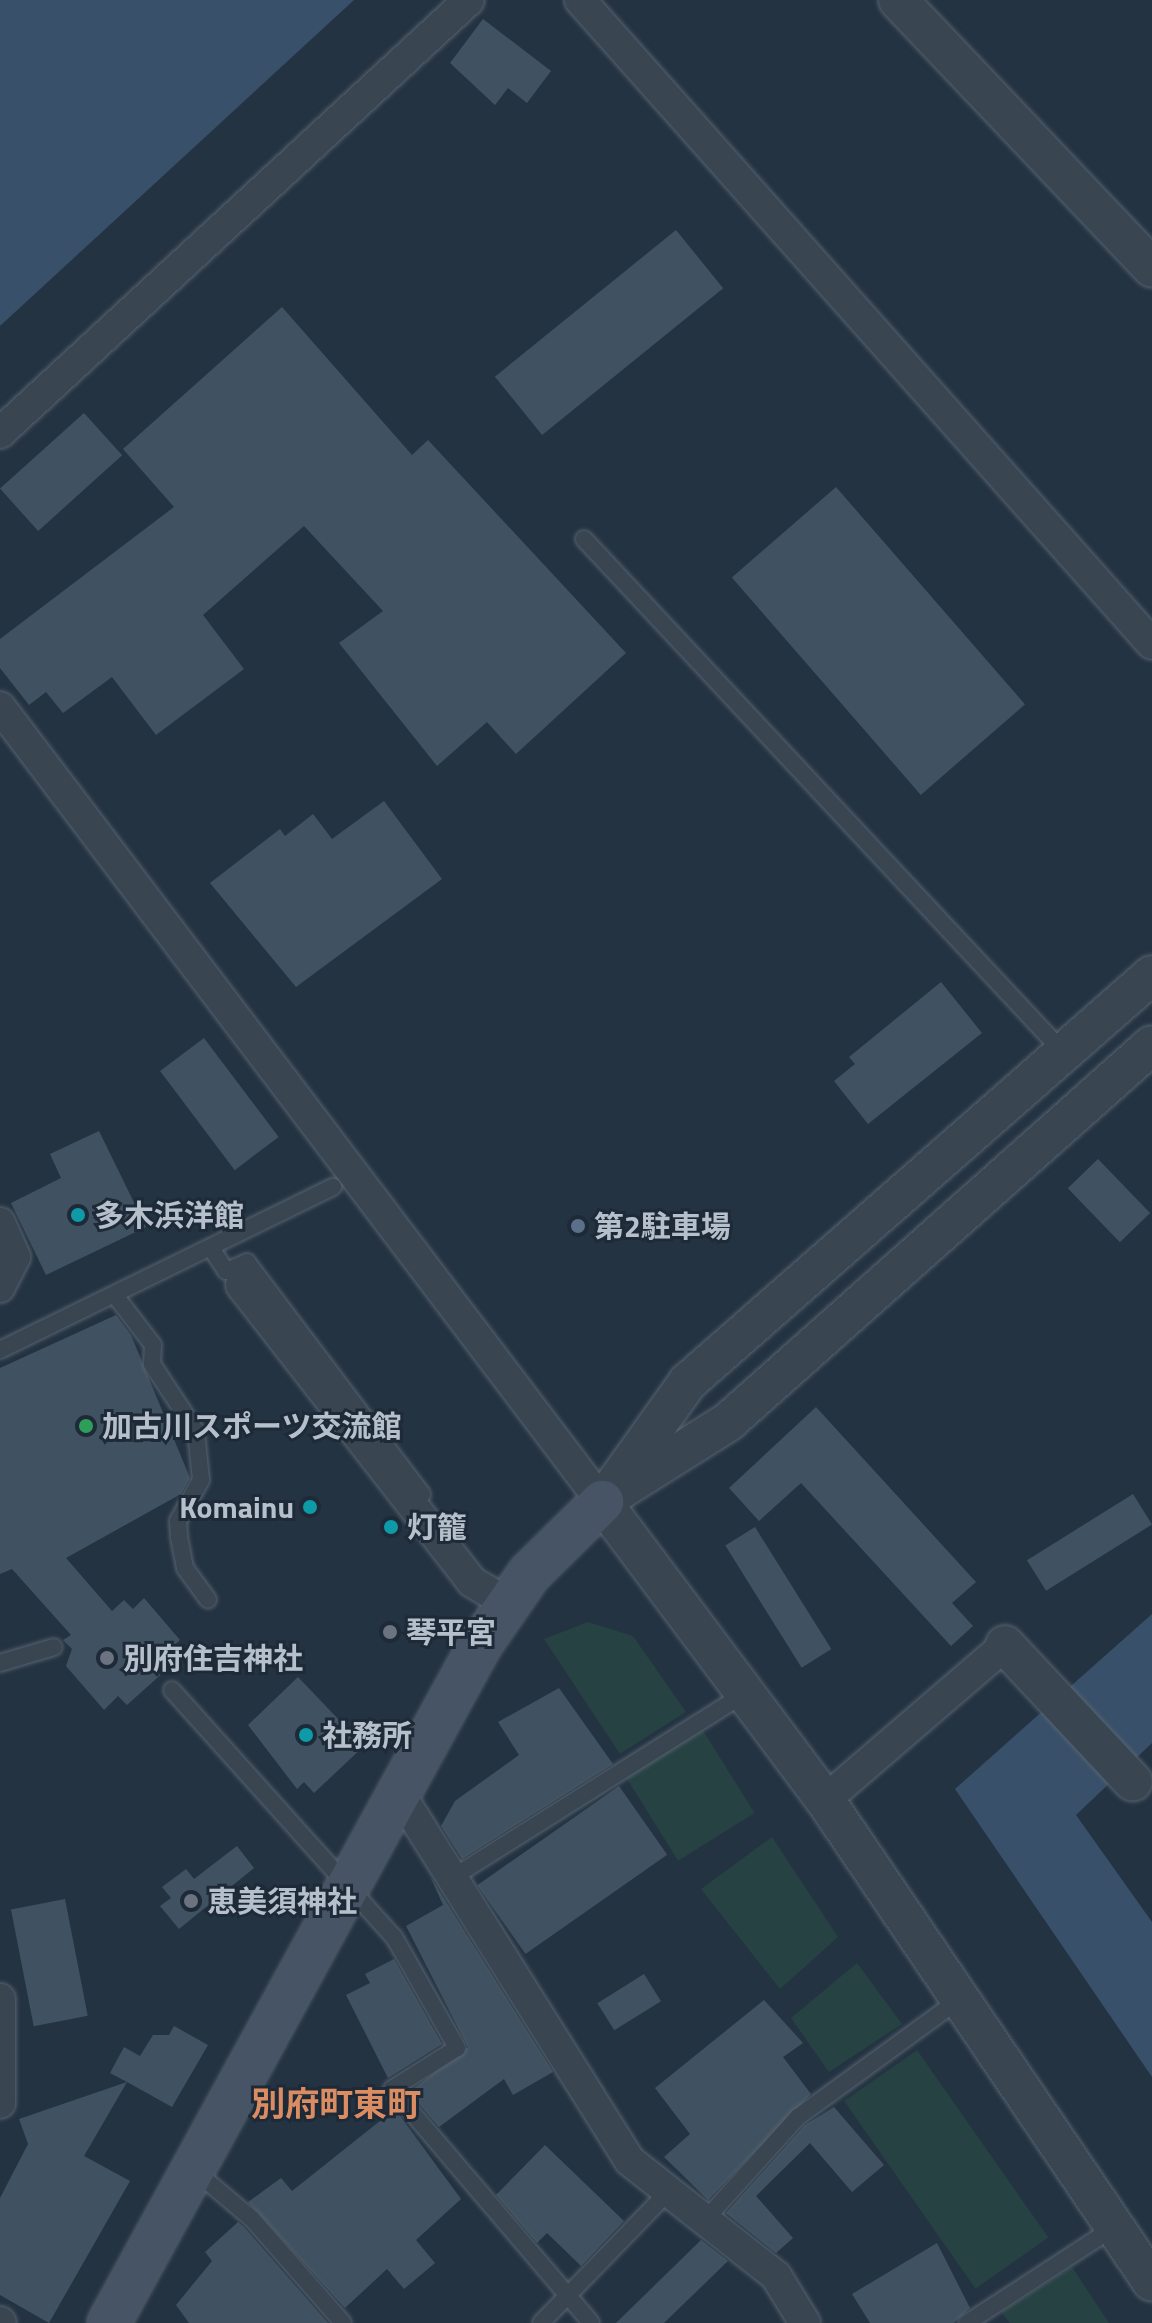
<!DOCTYPE html>
<meta charset="utf-8">
<style>
body{margin:0}
#map{position:relative;width:1152px;height:2323px;overflow:hidden;background:#243342;font-family:"Titillium Web","Noto Sans JP",sans-serif}
div>[style]{position:absolute}
[style*='--x']{left:calc(var(--x)*1px);top:calc(var(--y)*1px);width:calc(var(--w)*1px);rotate:calc(var(--a)*1deg)}
.green>*{inset:0;background:#264243;transform-origin:0 0}
.water>*{inset:0;background:#38506a}
.building>*{inset:0;background:#405261;transform-origin:0 0}
.roads{filter:drop-shadow(0 0 2px #57636f) drop-shadow(0 0 2px #57636f)}
.service>*{height:16px;margin:-8px;padding:0 8px;transform-origin:8px;border-radius:8px;background:#394551}
.minor>*{height:30px;margin:-15px;padding:0 15px;transform-origin:15px;border-radius:15px;background:#394551}
.tertiary>*{height:38px;margin:-19px;padding:0 19px;transform-origin:19px;border-radius:19px;background:#394551}
.secondary>*{height:42px;margin:-21px;padding:0 21px;transform-origin:21px;border-radius:21px;background:#475465}
.dots>*{width:22px;height:22px;translate:-50% -50%;box-sizing:border-box;border:4px solid #1e2a37;border-radius:50%}
span{translate:-50% -50%;white-space:nowrap;text-align:center;line-height:1.15;-webkit-text-stroke:6px #1e2a37;paint-order:stroke}
.poi-label{font-size:30px;color:#b6c0cc;font-weight:700}
.left{translate:0 -50%;text-align:left}
.right{translate:-100% -50%;text-align:right}
.quarter-label{font-size:34px;color:#da8c62;font-weight:700}
</style>
<div id="map">
<div class="green">
<div style="clip-path:polygon(588px 1622px,633px 1636px,686px 1712px,620px 1754px,544px 1639px)"></div>
<div style="left:702px;top:1729px;width:99px;height:90px;rotate:58deg"></div>
<div style="clip-path:polygon(772px 1837px,838px 1937px,780px 1989px,701px 1889px)"></div>
<div style="clip-path:polygon(857px 1963px,902px 2024px,829px 2072px,791px 2018px)"></div>
<div style="left:917px;top:2050px;width:229px;height:89px;rotate:55deg"></div>
<div style="clip-path:polygon(1072px 2267px,1109px 2323px,1010px 2323px,1001px 2312px)"></div>
</div>
<div class="water">
<div style="clip-path:polygon(0 0,354px 0,0 326px)"></div>
<div style="clip-path:polygon(1152px 1614px,1152px 1743px,1076px 1815px,1152px 1922px,1152px 2077px,955px 1789px)"></div>
</div>
<div class="building">
<div style="clip-path:polygon(483px 19px,551px 71px,527px 103px,508px 88px,495px 105px,450px 63px)"></div>
<div style="left:676px;top:230px;width:75px;height:233px;rotate:51deg"></div>
<div style="clip-path:polygon(282px 307px,412px 455px,428px 440px,626px 653px,516px 754px,487px 722px,437px 766px,339px 643px,383px 611px,304px 526px,203px 615px,244px 669px,156px 735px,112px 677px,63px 713px,46px 692px,29px 705px,0 668px,0 639px,174px 507px,123px 449px)"></div>
<div style="left:84px;top:413px;width:57px;height:113px;rotate:48deg"></div>
<div style="left:836px;top:487px;width:288px;height:138px;rotate:49deg"></div>
<div style="clip-path:polygon(384px 801px,442px 879px,296px 987px,210px 883px,280px 829px,285px 836px,313px 814px,332px 839px)"></div>
<div style="clip-path:polygon(941px 982px,982px 1033px,868px 1124px,834px 1081px,855px 1064px,849px 1057px)"></div>
<div style="left:204px;top:1038px;width:124px;height:55px;rotate:53deg"></div>
<div style="clip-path:polygon(99px 1131px,146px 1227px,46px 1275px,11px 1203px,61px 1178px,50px 1154px)"></div>
<div style="left:1098px;top:1159px;width:75px;height:42px;rotate:46deg"></div>
<div style="clip-path:polygon(116px 1315px,131px 1335px,190px 1478px,181px 1494px,66px 1558px,112px 1611px,124px 1600px,133px 1609px,144px 1598px,180px 1640px,168px 1651px,176px 1661px,127px 1705px,118px 1696px,104px 1710px,66px 1666px,72px 1649px,63px 1640px,71px 1635px,12px 1569px,0 1574px,0 1368px)"></div>
<div style="clip-path:polygon(816px 1407px,976px 1582px,952px 1603px,973px 1626px,951px 1646px,801px 1483px,759px 1521px,729px 1488px)"></div>
<div style="left:1133px;top:1494px;width:36px;height:125px;rotate:58deg"></div>
<div style="left:755px;top:1527px;width:144px;height:35px;rotate:58deg"></div>
<div style="clip-path:polygon(298px 1677px,364px 1746px,314px 1793px,304px 1782px,297px 1789px,248px 1725px)"></div>
<div style="clip-path:polygon(559px 1688px,613px 1764px,462px 1859px,441px 1826px,455px 1801px,519px 1755px,498px 1722px)"></div>
<div style="left:619px;top:1786px;width:84px;height:173px;rotate:55deg"></div>
<div style="clip-path:polygon(237px 1846px,254px 1868px,179px 1929px,160px 1906px,171px 1898px,162px 1887px,186px 1869px,194px 1879px)"></div>
<div style="clip-path:polygon(431px 1878px,553px 2072px,513px 2095px,504px 2079px,439px 2127px,409px 2092px,468px 2047px,406px 1926px,443px 1905px)"></div>
<div style="left:65px;top:1899px;width:119px;height:55px;rotate:79deg"></div>
<div style="clip-path:polygon(394px 1959px,442px 2044px,388px 2078px,346px 1995px,370px 1983px,365px 1974px)"></div>
<div style="left:644px;top:1974px;width:32px;height:55px;rotate:58deg"></div>
<div style="clip-path:polygon(764px 2000px,803px 2043px,783px 2057px,811px 2094px,708px 2200px,664px 2157px,690px 2134px,655px 2088px)"></div>
<div style="clip-path:polygon(174px 2026px,208px 2045px,172px 2107px,127px 2082px,84px 2156px,130px 2181px,49px 2323px,0 2295px,0 2198px,28px 2144px,19px 2119px,127px 2082px,110px 2073px,124px 2047px,140px 2056px,153px 2035px,169px 2035px)"></div>
<div style="clip-path:polygon(834px 2107px,884px 2165px,852px 2192px,810px 2143px,756px 2196px,793px 2238px,776px 2253px,726px 2213px,805px 2125px)"></div>
<div style="clip-path:polygon(395px 2109px,461px 2199px,416px 2240px,435px 2263px,404px 2289px,387px 2269px,345px 2308px,248px 2202px,281px 2178px,292px 2191px)"></div>
<div style="clip-path:polygon(545px 2145px,624px 2221px,581px 2266px,547px 2233px,537px 2243px,496px 2195px)"></div>
<div style="clip-path:polygon(238px 2222px,244px 2227px,328px 2323px,189px 2323px,176px 2305px,212px 2261px,205px 2252px)"></div>
<div style="clip-path:polygon(701px 2240px,728px 2261px,664px 2323px,616px 2323px)"></div>
<div style="clip-path:polygon(937px 2243px,970px 2308px,954px 2323px,870px 2323px,852px 2294px)"></div>
</div>
<div class="roads">
<div class="service">
<div style="--x:584;--y:539;--w:703;--a:46.96"></div>
<div style="--x:211;--y:1248;--w:27;--a:57"></div>
<div style="--x:226;--y:1271;--w:23;--a:-23"></div>
<div style="--x:247;--y:1262;--w:291;--a:53"></div>
<div style="--x:117;--y:1298;--w:59;--a:52.5"></div>
<div style="--x:153;--y:1345;--w:19;--a:93"></div>
<div style="--x:152;--y:1364;--w:80;--a:56.7"></div>
<div style="--x:196;--y:1431;--w:49;--a:84.2"></div>
<div style="--x:201;--y:1480;--w:47;--a:119.3"></div>
<div style="--x:178;--y:1521;--w:16;--a:86"></div>
<div style="--x:179;--y:1537;--w:32;--a:79"></div>
<div style="--x:185;--y:1568;--w:39;--a:54"></div>
<div style="--x:0;--y:1350;--w:371;--a:-26.1"></div>
<div style="--x:0;--y:1663;--w:56;--a:-16.5"></div>
<div style="--x:172;--y:1690;--w:332;--a:48.1"></div>
<div style="--x:394;--y:1937;--w:128;--a:60.4"></div>
<div style="--x:457;--y:2048;--w:77;--a:147.8"></div>
<div style="--x:392;--y:2089;--w:307;--a:49.6"></div>
<div style="--x:455;--y:1876;--w:344;--a:-32.2"></div>
<div style="--x:194;--y:2170;--w:76;--a:40.2"></div>
<div style="--x:252;--y:2219;--w:138;--a:48.8"></div>
<div style="--x:705;--y:2220;--w:139;--a:-47.9"></div>
<div style="--x:798;--y:2117;--w:200;--a:-36.1"></div>
<div style="--x:541;--y:2323;--w:184;--a:-45.9"></div>
<div style="--x:967;--y:2323;--w:176;--a:-33"></div>
</div>
<div class="minor">
<div style="--x:580;--y:0;--w:861;--a:48.39"></div>
<div style="--x:0;--y:433;--w:638;--a:-42.71"></div>
<div style="--x:0;--y:707;--w:997;--a:52.87"></div>
<div style="--x:0;--y:1223;--w:37;--a:66"></div>
<div style="--x:15;--y:1257;--w:34;--a:117"></div>
<div style="--x:241;--y:1285;--w:376;--a:52.1"></div>
<div style="--x:472;--y:1582;--w:42;--a:30.3"></div>
<div style="--x:399;--y:1793;--w:434;--a:57.9"></div>
<div style="--x:630;--y:2161;--w:186;--a:38.2"></div>
<div style="--x:776;--y:2276;--w:55;--a:58.3"></div>
<div style="--x:825;--y:1800;--w:238;--a:-40.7"></div>
<div style="--x:0;--y:1999;--w:104;--a:90"></div>
<div style="--x:0;--y:2322;--w:1;--a:45"></div>
</div>
<div class="tertiary">
<div style="--x:898;--y:0;--w:369;--a:46.5"></div>
<div style="--x:617;--y:1492;--w:131;--a:-32.2"></div>
<div style="--x:728;--y:1422;--w:567;--a:-41.64"></div>
<div style="--x:602;--y:1502;--w:372;--a:53.2"></div>
<div style="--x:825;--y:1800;--w:582;--a:55.85"></div>
<div style="--x:602;--y:1502;--w:148;--a:-54.4"></div>
<div style="--x:688;--y:1382;--w:617;--a:-41.26"></div>
<div style="--x:1005;--y:1645;--w:187;--a:46.9"></div>
</div>
<div class="secondary">
<div style="--x:109;--y:2323;--w:773;--a:-61.31"></div>
<div style="--x:480;--y:1645;--w:86;--a:-55.4"></div>
<div style="--x:529;--y:1574;--w:103;--a:-44.6"></div>
</div>
</div>
<div class="dots">
<div style="left:78px;top:1215px;background:#0f9aa8"></div>
<div style="left:578px;top:1226px;background:#5c6f8a"></div>
<div style="left:86px;top:1426px;background:#2e9e5b"></div>
<div style="left:310px;top:1507px;background:#0f9aa8"></div>
<div style="left:391px;top:1527px;background:#0f9aa8"></div>
<div style="left:390px;top:1632px;background:#6b7280"></div>
<div style="left:107px;top:1658px;background:#6b7280"></div>
<div style="left:306px;top:1735px;background:#0f9aa8"></div>
<div style="left:191px;top:1901px;background:#6b7280"></div>
</div>
<div class="poi-label">
<span class="left" style="left:94px;top:1215px">多木浜洋館</span>
<span class="left" style="left:594px;top:1226px">第2駐車場</span>
<span class="left" style="left:102px;top:1426px">加古川スポーツ交流館</span>
<span class="right" style="left:294px;top:1507px">Komainu</span>
<span class="left" style="left:407px;top:1527px">灯籠</span>
<span class="left" style="left:406px;top:1632px">琴平宮</span>
<span class="left" style="left:123px;top:1658px">別府住吉神社</span>
<span class="left" style="left:322px;top:1735px">社務所</span>
<span class="left" style="left:207px;top:1901px">恵美須神社</span>
</div>
<div class="quarter-label">
<span style="left:336px;top:2104px">別府町東町</span>
</div>
</div>
